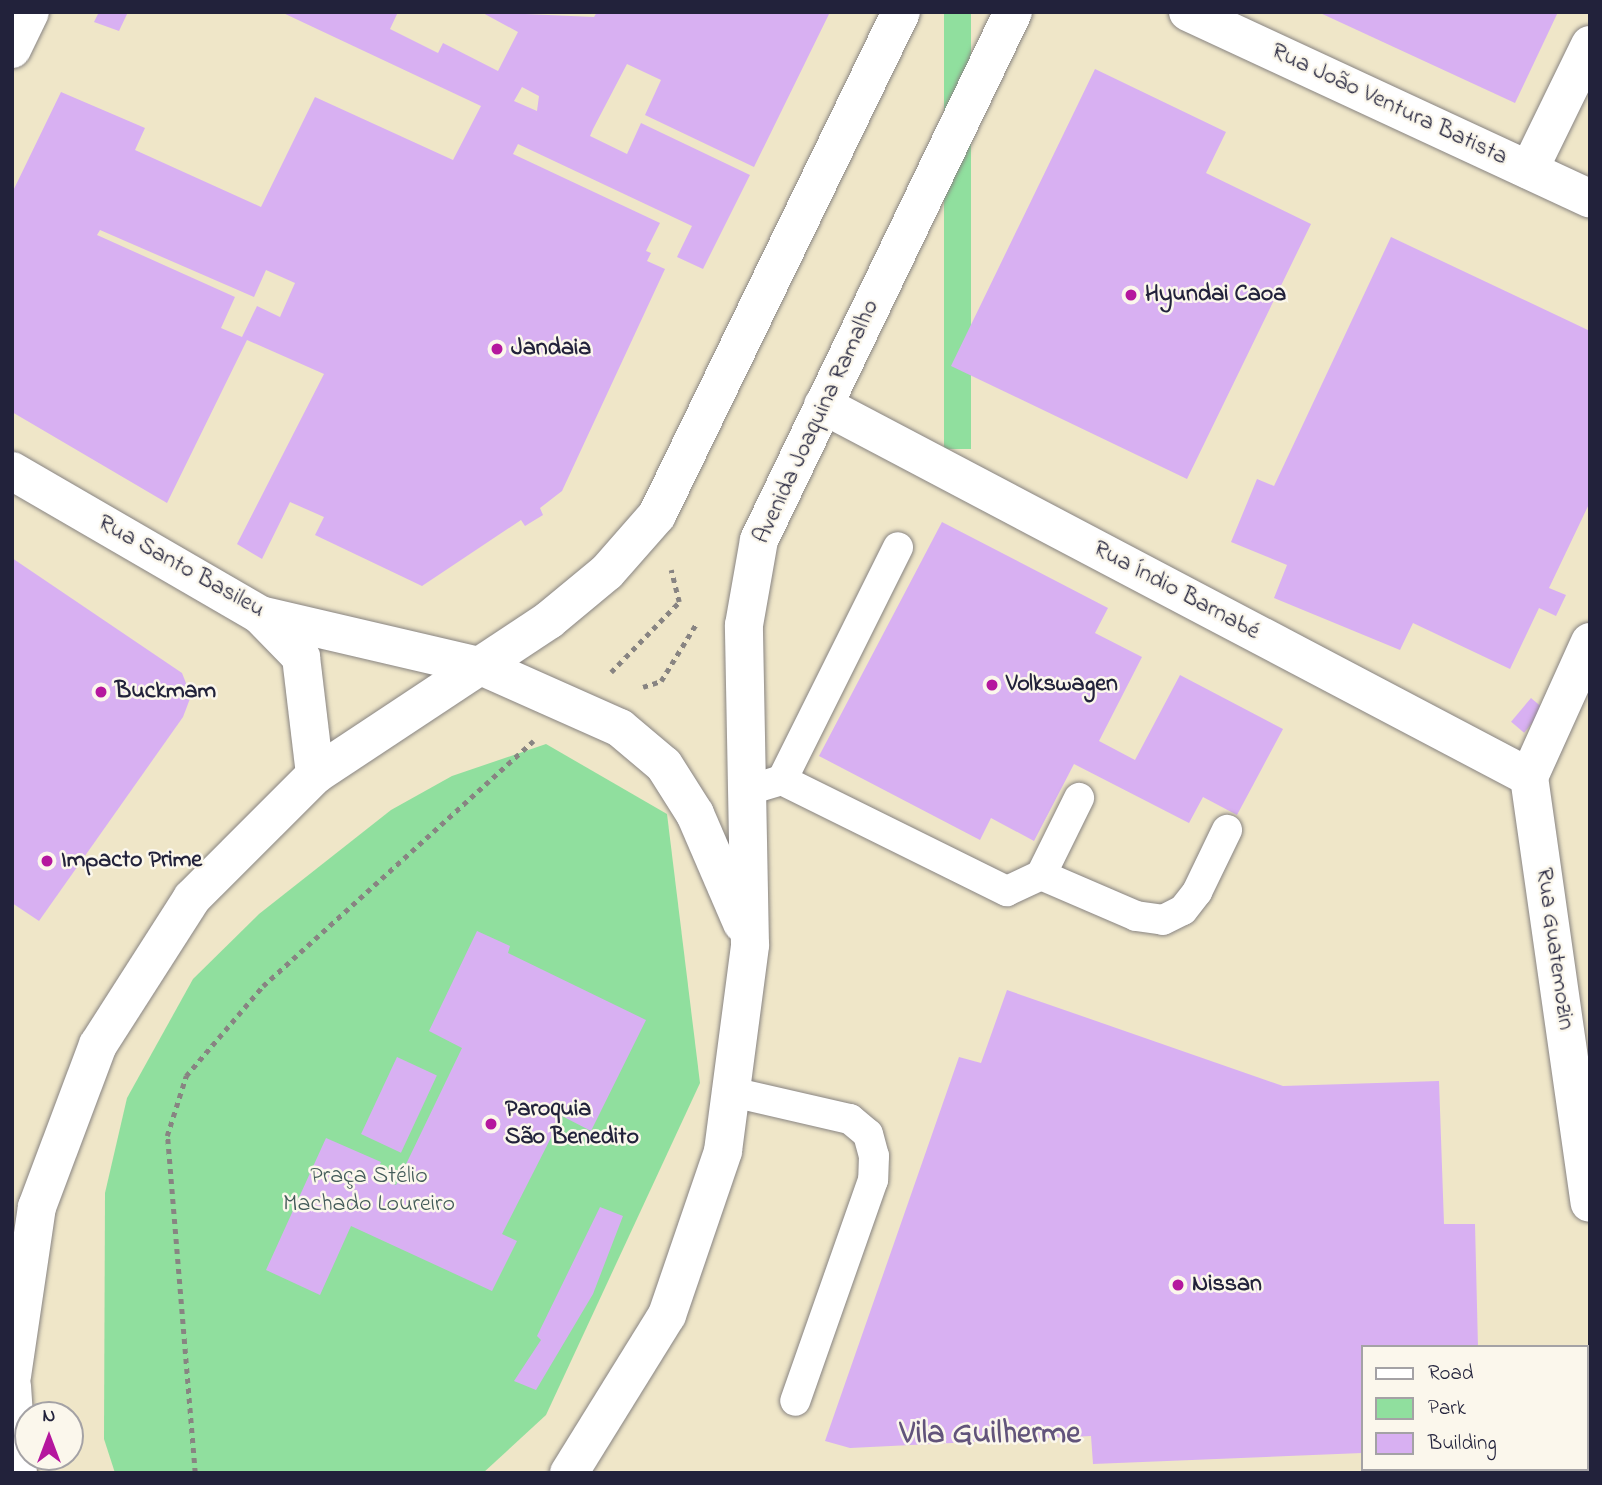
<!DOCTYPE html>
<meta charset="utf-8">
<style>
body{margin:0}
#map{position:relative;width:1602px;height:1485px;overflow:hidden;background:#efe6c8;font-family:"Indie Flower",sans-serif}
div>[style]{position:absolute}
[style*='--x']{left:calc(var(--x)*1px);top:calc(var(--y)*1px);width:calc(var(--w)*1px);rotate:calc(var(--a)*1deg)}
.green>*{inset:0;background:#90df9e;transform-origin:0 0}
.building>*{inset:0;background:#d8b0f2;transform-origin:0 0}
.path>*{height:4.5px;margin-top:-2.25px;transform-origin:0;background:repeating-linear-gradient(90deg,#888482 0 5px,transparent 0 10px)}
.roads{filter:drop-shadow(0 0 2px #888482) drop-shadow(0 0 2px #888482)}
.service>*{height:30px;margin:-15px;padding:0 15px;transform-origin:15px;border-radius:15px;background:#fff}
.minor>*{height:38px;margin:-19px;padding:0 19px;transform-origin:19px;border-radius:19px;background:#fff}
.tertiary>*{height:38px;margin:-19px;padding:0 19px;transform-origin:19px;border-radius:19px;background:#fff}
.secondary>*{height:38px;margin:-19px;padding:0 19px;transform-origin:19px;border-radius:19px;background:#fff}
.dots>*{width:19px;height:19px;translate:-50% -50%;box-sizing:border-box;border:4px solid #fbf7ec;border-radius:50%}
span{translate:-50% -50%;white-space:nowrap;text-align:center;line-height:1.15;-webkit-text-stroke:5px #fbf7ec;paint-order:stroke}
.street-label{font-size:24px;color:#22223b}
.poi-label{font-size:24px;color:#22223b;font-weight:700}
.left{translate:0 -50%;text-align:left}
.park-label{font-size:24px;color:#435b59}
.district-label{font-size:32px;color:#62547b;font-weight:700}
.frame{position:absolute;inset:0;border:14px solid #22223b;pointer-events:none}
.legend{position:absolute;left:1361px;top:1345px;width:228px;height:126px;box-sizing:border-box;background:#fbf7ec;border:2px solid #a4a2a5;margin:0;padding:9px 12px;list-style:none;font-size:21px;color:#22223b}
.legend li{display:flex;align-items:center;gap:14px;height:35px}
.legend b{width:35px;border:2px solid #a4a2a5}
.north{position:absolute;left:14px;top:1401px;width:70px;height:70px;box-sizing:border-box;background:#fbf7ec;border:2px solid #a4a2a5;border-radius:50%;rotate:0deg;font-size:19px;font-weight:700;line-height:28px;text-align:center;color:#22223b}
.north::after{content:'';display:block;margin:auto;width:24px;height:32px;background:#b5179e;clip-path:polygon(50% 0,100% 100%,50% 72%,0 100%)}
</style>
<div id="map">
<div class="green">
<div style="left:944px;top:12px;width:27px;height:437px"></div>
<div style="clip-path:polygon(546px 744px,667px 814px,700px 1083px,546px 1415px,483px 1473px,115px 1473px,104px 1439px,105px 1193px,127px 1098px,193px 979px,259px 914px,391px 810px,452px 776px)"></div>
</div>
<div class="building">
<div style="clip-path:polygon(99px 12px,128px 12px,119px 31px,94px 22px)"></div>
<div style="clip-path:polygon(evenodd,281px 12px,398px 12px,390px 29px,438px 53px,443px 43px,498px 71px,518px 32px,481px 12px,594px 17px,597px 12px,830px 12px,754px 167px,645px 115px,661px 80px,627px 64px,593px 129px,590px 136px,627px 154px,641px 123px,750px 175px,703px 269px,677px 257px,692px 226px,518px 144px,513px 154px,660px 223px,646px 251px,651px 253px,647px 261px,665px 269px,562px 491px,540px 508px,543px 515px,525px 526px,521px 520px,422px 586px,315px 535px,324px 517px,290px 502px,262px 559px,237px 544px,324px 374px,247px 340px,167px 503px,12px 412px,12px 193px,61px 92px,145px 128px,135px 150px,261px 207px,315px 97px,453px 160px,481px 106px,281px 12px,522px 87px,539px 96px,537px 111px,514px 101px,522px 87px,281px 12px,100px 230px,254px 297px,266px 270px,295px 283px,280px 317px,257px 306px,242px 337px,221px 328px,235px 297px,97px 235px,100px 230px)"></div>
<div style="clip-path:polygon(1318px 12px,1558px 12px,1515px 103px)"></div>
<div style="clip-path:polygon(1095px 69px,1226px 132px,1206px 173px,1311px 224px,1187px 479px,951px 366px)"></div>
<div style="clip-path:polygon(1391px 237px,1590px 331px,1590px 502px,1549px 588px,1566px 595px,1556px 616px,1539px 608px,1510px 669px,1413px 623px,1400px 650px,1274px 598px,1287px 565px,1231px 542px,1257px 479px,1274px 486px)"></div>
<div style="clip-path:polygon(942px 522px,1108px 608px,1095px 633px,1142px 657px,1099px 741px,1135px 760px,1180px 675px,1283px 729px,1237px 815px,1203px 797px,1189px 823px,1074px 764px,1034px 841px,991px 818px,980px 840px,819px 756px)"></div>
<div style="clip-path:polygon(12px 558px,182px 673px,191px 696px,183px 717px,39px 921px,12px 903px)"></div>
<div style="left:1531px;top:698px;width:17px;height:31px;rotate:40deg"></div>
<div style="clip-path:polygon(477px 931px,510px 946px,508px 953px,646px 1020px,591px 1131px,562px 1116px,502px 1234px,517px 1241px,492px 1291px,351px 1226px,320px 1295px,266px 1270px,326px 1138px,381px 1162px,375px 1175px,396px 1185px,462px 1048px,429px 1031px)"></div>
<div style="clip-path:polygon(1007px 990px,1283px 1086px,1439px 1081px,1444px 1224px,1475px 1224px,1478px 1347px,1362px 1347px,1362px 1453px,1093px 1464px,1091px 1436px,850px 1448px,825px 1441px,959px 1057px,981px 1063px)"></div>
<div style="left:397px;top:1057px;width:44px;height:85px;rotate:25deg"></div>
<div style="clip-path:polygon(600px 1207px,623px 1216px,593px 1294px,536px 1390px,514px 1381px,541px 1340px,537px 1336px)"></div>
</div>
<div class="path">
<div style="--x:611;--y:672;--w:98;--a:-45.8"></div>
<div style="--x:679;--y:602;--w:33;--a:-104"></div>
<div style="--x:643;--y:687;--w:19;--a:-18"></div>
<div style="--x:661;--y:681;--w:67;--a:-58.4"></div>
<div style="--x:195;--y:1473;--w:338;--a:-94.7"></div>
<div style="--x:167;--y:1136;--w:63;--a:-72.4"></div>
<div style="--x:186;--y:1076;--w:118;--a:-49.5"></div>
<div style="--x:263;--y:986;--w:365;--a:-42.2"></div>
</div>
<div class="roads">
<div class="service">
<div style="--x:782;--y:780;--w:251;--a:26.3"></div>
<div style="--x:1007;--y:891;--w:38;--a:-25"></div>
<div style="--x:1041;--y:875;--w:86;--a:-63.7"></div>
<div style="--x:762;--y:786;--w:21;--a:-17"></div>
<div style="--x:782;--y:780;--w:260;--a:-63.5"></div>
<div style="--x:1041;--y:875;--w:103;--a:23.3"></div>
<div style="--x:1136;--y:916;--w:27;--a:8"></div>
<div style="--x:1163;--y:920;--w:22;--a:-27"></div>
<div style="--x:1183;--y:910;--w:23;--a:-52"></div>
<div style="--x:1197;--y:892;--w:69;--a:-64.2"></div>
<div style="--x:732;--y:1092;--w:121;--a:12.9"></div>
<div style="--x:850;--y:1119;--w:23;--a:40"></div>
<div style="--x:868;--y:1134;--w:23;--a:75"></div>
<div style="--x:874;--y:1156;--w:24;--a:92"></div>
<div style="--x:873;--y:1180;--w:234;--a:109.4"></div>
</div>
<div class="minor">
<div style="--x:1529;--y:170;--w:139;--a:-64"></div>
<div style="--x:823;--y:405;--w:798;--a:27.79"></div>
<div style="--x:12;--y:471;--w:287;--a:30.1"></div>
<div style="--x:260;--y:615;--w:229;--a:13.1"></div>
<div style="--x:260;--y:615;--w:59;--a:45.7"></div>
<div style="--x:301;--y:657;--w:119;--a:83.2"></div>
<div style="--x:1529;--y:777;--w:430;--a:81.9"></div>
<div style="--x:1529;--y:777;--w:148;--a:-65.7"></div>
</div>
<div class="tertiary">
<div style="--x:1188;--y:12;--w:443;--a:24.9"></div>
<div style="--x:12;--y:49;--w:41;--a:-64.1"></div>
</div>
<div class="secondary">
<div style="--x:483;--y:667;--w:150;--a:24"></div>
<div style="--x:620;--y:728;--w:57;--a:40.1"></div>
<div style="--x:664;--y:765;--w:58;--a:57.7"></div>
<div style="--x:695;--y:814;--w:119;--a:66.7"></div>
<div style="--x:12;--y:1376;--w:171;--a:-81.6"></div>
<div style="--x:37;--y:1207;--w:173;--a:-69.4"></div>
<div style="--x:98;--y:1045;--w:174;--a:-57.4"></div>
<div style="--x:192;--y:898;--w:174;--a:-45"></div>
<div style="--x:315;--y:775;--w:281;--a:-33.5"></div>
<div style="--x:549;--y:620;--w:75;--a:-39.6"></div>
<div style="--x:607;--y:572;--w:76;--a:-48.7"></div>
<div style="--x:657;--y:515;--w:559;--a:-64.12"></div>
<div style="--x:12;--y:1386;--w:87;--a:86.1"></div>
<div style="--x:569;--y:1473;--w:186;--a:-58.2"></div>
<div style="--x:667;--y:1315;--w:173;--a:-71.1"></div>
<div style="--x:723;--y:1151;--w:208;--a:-82.5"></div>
<div style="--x:750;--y:945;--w:320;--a:-91.1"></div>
<div style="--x:744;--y:625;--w:86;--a:-80"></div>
<div style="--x:759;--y:540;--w:586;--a:-64.31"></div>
</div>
</div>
<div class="dots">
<div style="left:1131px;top:295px;background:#b5179e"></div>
<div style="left:497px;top:349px;background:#b5179e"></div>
<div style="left:992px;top:685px;background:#b5179e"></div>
<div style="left:101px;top:692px;background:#b5179e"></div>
<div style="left:47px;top:861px;background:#b5179e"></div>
<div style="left:491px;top:1124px;background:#b5179e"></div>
<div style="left:1178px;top:1285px;background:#b5179e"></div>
</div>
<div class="street-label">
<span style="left:1389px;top:105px;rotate:25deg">Rua João Ventura Batista</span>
<span style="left:817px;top:422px;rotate:-65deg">Avenida Joaquina Ramalho</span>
<span style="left:181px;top:567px;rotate:29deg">Rua Santo Basileu</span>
<span style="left:1176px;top:591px;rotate:28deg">Rua Índio Barnabé</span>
<span style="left:1554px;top:949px;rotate:82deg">Rua Guatemozin</span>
</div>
<div class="poi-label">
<span class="left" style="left:1145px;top:295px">Hyundai Caoa</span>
<span class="left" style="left:511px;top:349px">Jandaia</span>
<span class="left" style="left:1006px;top:685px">Volkswagen</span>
<span class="left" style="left:115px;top:692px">Buckmam</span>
<span class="left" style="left:61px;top:861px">Impacto Prime</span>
<span class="left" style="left:505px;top:1124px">Paroquia<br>São Benedito</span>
<span class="left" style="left:1192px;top:1285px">Nissan</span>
</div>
<div class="park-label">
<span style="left:369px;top:1191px">Praça Stélio<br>Machado Loureiro</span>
</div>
<div class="district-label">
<span style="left:990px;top:1435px">Vila Guilherme</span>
</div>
<div class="frame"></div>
<ul class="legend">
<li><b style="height:9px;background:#fff"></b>Road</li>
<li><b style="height:19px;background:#90df9e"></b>Park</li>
<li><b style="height:19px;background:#d8b0f2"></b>Building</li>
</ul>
<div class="north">N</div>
</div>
